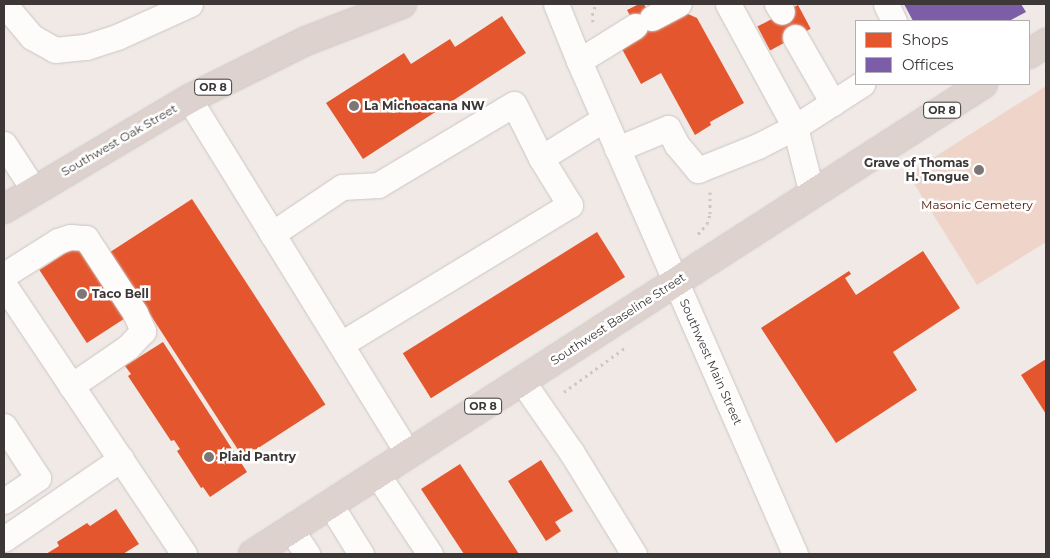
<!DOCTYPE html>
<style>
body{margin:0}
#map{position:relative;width:1050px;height:558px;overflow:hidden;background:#f0e9e6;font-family:Montserrat,sans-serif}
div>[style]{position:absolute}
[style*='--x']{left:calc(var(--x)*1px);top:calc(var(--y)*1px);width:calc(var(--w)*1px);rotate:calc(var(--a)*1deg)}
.green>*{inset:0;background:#efd4ca}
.shops>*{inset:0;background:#e4572e;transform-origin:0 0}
.offices>*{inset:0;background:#7b5ea7}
.path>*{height:3px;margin-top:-1.5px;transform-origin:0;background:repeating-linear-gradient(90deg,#ccc8c8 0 2.5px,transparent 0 6.5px)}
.roads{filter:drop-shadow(0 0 1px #cbc6c3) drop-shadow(0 0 1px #cbc6c3)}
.minor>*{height:25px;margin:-12.5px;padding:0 12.5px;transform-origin:12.5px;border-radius:12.5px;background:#fdfcfb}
.highway>*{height:28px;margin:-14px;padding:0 14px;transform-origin:14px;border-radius:14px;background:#ddd2cd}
.dots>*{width:14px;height:14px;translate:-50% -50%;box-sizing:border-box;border:2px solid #fff;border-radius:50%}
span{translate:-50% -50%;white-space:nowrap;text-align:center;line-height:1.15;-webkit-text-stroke:5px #fff;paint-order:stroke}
.shield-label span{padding:1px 4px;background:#fff;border:1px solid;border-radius:4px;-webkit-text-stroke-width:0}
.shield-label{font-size:11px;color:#3d3837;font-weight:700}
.poi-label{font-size:12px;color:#3d3837;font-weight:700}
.left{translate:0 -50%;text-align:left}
.right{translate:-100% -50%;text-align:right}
.street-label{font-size:12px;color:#3d3837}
.park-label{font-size:12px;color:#4c1300}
.frame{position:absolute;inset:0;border:5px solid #3d3837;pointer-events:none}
.legend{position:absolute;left:855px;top:20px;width:175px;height:65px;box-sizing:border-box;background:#fff;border:1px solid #b1afaf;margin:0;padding:6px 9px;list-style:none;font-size:15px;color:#3d3837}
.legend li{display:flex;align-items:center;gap:10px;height:25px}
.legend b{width:25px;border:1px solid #b1afaf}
</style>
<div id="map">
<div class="green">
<div style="clip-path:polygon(1046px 86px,1046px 242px,977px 285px,908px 174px)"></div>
</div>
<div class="shops">
<div style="clip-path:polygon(639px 4px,644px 4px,657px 29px,681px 16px,688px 14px,697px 18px,744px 103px,710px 122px,711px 125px,695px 135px,661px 73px,641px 84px,622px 49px,642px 38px,627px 10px)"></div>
<div style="left:798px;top:5px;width:27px;height:46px;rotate:62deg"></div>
<div style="clip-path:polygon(502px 16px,526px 53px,363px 159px,326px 103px,404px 53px,411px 64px,450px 39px,455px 47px)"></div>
<div style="left:192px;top:199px;width:245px;height:98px;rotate:57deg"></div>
<div style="left:597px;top:232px;width:53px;height:229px;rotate:58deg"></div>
<div style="left:78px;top:245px;width:87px;height:46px;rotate:57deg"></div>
<div style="clip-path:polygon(923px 251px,960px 308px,893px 352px,917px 390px,836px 443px,761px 328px,849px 271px,851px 274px,845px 278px,856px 295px)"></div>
<div style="clip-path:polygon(163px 342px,247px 472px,210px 497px,203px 487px,201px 488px,177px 451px,180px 449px,174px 440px,171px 441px,128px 376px,131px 374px,125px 366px)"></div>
<div style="clip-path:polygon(1046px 359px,1046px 414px,1021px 375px)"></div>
<div style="clip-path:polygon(541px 460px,573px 511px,555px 522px,561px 531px,546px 541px,508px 481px)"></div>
<div style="clip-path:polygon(460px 464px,519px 554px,464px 554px,421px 489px)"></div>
<div style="clip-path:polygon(116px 509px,139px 544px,123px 554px,46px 554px,59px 546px,57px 542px,87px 523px,90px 526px)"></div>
</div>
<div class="offices">
<div style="clip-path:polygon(904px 4px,1021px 4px,1026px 12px,1009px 21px,913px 21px)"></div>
</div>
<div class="path">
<div style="--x:593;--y:22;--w:7;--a:-98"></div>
<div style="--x:592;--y:15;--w:12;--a:-70"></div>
<div style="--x:698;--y:234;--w:13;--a:-48"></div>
<div style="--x:707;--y:224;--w:10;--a:-73"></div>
<div style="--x:710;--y:214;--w:22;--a:-90"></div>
<div style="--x:564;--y:392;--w:77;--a:-36"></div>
</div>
<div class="roads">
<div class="minor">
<div style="--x:4;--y:4;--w:43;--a:49.7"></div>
<div style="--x:32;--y:37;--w:26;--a:29"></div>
<div style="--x:55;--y:50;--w:31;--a:-6"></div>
<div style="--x:86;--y:47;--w:33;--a:-18"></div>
<div style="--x:117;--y:37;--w:80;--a:-24.3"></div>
<div style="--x:556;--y:4;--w:61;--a:68"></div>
<div style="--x:579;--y:61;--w:538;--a:66.34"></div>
<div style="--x:728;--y:4;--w:140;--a:61.4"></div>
<div style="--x:795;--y:127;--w:69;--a:75.8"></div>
<div style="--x:777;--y:4;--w:9;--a:58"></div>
<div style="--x:886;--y:4;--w:19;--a:65"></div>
<div style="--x:652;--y:18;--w:30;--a:-28"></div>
<div style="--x:795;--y:37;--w:76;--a:60.1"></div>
<div style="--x:579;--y:61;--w:66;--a:-32"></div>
<div style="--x:189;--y:99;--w:417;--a:58.3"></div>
<div style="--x:4;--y:144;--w:55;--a:56.9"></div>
<div style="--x:617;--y:149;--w:55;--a:-22.4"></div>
<div style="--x:668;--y:128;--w:19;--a:62"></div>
<div style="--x:677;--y:145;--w:33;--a:50"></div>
<div style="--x:698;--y:170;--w:65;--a:-21.8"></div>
<div style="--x:758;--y:146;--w:42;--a:-27.2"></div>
<div style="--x:795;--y:127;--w:80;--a:-32.7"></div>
<div style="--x:272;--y:234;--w:84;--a:-33.9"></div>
<div style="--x:342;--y:187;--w:36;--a:-3"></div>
<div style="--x:378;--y:185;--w:158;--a:-30.8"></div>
<div style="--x:514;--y:104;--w:60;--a:63.4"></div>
<div style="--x:4;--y:275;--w:64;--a:-32.2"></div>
<div style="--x:58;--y:241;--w:13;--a:-18"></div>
<div style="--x:70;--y:237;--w:16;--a:4"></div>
<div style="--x:86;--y:238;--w:90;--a:56.8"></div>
<div style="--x:135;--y:313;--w:20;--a:66"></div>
<div style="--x:143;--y:331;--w:22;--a:133"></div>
<div style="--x:128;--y:347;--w:69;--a:145.6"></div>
<div style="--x:4;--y:285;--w:324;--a:56.2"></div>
<div style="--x:341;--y:344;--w:268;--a:-31.3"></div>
<div style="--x:570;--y:205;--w:55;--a:-121.7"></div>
<div style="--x:541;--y:158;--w:74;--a:-31.8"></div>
<div style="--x:522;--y:381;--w:88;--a:55.2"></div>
<div style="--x:572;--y:453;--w:119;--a:58.5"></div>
<div style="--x:4;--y:426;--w:62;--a:56.8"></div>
<div style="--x:38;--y:478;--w:41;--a:145.9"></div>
<div style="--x:377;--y:474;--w:96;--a:56.5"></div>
<div style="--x:330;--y:504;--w:59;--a:58.2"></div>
<div style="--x:291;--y:530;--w:29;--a:56"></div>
<div style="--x:4;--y:539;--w:142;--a:-34.4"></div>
</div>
<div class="highway">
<div style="--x:1029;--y:54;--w:20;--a:-33"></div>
<div style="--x:4;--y:209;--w:215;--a:-30.7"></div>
<div style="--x:189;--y:99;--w:131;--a:-26.4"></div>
<div style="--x:306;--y:41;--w:103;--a:-21.1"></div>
<div style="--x:253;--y:554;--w:868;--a:-32.77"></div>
</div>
</div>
<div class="dots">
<div style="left:354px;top:106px;background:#7c7674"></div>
<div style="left:979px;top:170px;background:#7c7674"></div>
<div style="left:82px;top:294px;background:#7c7674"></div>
<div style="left:209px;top:457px;background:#7c7674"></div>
</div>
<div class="shield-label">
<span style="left:213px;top:87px">OR 8</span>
<span style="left:942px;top:110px">OR 8</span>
<span style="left:483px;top:406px">OR 8</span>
</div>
<div class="poi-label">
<span class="left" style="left:364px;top:106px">La Michoacana NW</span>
<span class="right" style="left:969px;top:170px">Grave of Thomas<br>H. Tongue</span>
<span class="left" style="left:92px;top:294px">Taco Bell</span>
<span class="left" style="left:219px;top:457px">Plaid Pantry</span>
</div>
<div class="street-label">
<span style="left:119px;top:140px;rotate:-30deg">Southwest Oak Street</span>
<span style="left:618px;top:319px;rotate:-33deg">Southwest Baseline Street</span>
<span style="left:711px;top:362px;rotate:66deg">Southwest Main Street</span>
</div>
<div class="park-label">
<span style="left:977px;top:205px">Masonic Cemetery</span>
</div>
<div class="frame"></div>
<ul class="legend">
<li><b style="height:14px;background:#e4572e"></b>Shops</li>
<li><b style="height:14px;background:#7b5ea7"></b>Offices</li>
</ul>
</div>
